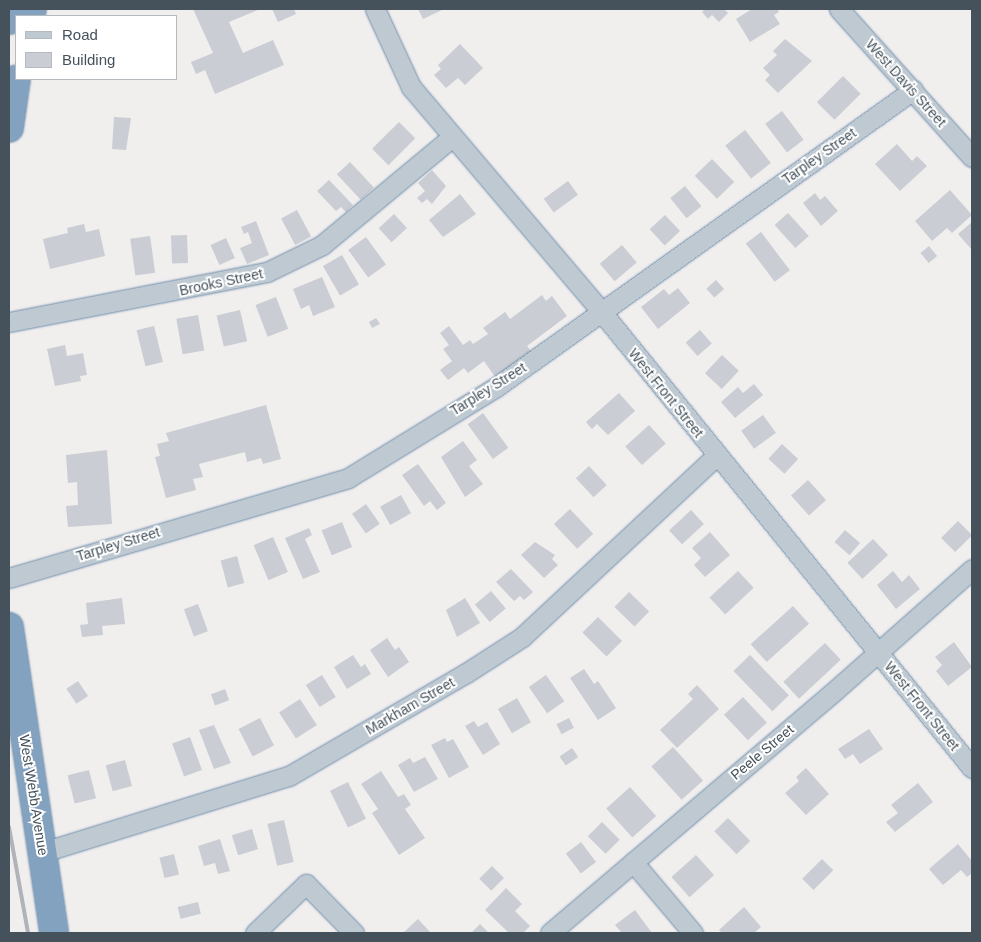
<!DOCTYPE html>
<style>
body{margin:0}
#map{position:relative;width:981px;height:942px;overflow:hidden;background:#f1eeee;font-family:Helvetica,sans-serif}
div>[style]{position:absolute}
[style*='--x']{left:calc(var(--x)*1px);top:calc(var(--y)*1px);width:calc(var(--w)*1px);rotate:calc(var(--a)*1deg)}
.building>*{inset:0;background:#cacdd3;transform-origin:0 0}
.roads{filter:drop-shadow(0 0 1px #6e8dab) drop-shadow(0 0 1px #6e8dab)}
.minor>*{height:19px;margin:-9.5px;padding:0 9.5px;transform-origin:9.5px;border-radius:9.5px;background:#bec9d1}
.highway>*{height:28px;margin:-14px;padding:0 14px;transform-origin:14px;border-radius:14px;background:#83a2bf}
.rail>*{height:4px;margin:-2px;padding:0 2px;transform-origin:2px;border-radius:2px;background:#b0b3b9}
span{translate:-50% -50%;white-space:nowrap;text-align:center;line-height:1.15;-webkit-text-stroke:4px #fff;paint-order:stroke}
.street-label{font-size:14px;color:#45525c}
.frame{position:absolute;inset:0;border:10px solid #45525c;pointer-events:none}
.legend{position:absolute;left:15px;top:15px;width:162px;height:65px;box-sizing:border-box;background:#fff;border:1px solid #b5babe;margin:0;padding:6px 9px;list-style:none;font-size:15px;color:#45525c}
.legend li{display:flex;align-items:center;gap:10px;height:25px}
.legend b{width:25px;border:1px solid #b5babe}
</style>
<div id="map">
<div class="building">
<div style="clip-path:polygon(193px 9px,260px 9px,229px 22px,243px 53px,273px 40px,284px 65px,215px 94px,205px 70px,196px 74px,191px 62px,213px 53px)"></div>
<div style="clip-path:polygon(272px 9px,294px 9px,296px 14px,278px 22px)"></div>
<div style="clip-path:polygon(418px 9px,444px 9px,423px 19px)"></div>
<div style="clip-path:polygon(705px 9px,724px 9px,728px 13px,719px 22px,712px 15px,708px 19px,702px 12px)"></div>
<div style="clip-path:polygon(752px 9px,777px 9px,779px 12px,774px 15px,780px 24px,750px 42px,736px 19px)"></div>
<div style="clip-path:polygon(785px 39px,812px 61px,778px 93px,765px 80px,770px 75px,763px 68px,777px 55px,773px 51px)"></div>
<div style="clip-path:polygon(460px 44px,483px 68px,465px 85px,458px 78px,446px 88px,434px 75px,441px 69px,438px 65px)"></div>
<div style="left:843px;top:76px;width:25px;height:37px;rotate:45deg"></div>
<div style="left:782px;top:111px;width:36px;height:21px;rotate:53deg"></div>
<div style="clip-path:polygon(114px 117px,131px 118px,126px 150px,112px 149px)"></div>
<div style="left:399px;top:122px;width:23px;height:38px;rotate:45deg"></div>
<div style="left:745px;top:130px;width:42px;height:25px;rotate:52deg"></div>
<div style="clip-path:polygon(897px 144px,912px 161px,917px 156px,927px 166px,900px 191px,875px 164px)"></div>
<div style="left:712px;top:159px;width:32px;height:24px;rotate:46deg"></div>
<div style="left:350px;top:162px;width:35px;height:18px;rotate:47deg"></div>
<div style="clip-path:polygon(432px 170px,446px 186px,432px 204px,427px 199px,422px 203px,417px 198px,425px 191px,418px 183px)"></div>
<div style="clip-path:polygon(329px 180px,353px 205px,346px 212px,341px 207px,336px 211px,317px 191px)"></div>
<div style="left:568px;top:181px;width:17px;height:30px;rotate:54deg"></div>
<div style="left:685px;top:186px;width:26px;height:19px;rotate:51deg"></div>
<div style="clip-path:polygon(950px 190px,972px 215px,952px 233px,947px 228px,932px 241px,915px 221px)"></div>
<div style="clip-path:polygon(815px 193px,820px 200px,825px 196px,838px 211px,821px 226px,803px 203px)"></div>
<div style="clip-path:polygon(460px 194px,476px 214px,443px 237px,429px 220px)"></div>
<div style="left:297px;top:210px;width:30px;height:18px;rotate:62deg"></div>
<div style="left:788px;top:213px;width:31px;height:18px;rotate:48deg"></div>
<div style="left:394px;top:214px;width:19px;height:21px;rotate:47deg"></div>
<div style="left:665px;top:215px;width:22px;height:21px;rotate:47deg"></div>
<div style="clip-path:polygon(256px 221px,269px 255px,247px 264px,240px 248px,252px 243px,248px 232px,244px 234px,241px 227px)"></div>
<div style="clip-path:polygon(972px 222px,972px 250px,958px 234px)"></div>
<div style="clip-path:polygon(84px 224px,86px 232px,99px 229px,105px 256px,50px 269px,43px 239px,68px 233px,67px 228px)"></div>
<div style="left:761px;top:232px;width:48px;height:19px;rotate:53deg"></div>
<div style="left:187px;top:235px;width:28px;height:16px;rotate:88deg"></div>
<div style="left:150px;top:236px;width:37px;height:20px;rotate:82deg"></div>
<div style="left:366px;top:237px;width:34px;height:22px;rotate:54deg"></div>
<div style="left:226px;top:238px;width:22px;height:17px;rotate:66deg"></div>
<div style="left:622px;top:245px;width:23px;height:29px;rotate:50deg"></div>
<div style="left:929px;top:246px;width:13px;height:11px;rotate:51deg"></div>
<div style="left:342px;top:255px;width:34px;height:22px;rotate:60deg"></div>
<div style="clip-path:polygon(322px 277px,335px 307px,313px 316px,309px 305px,301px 309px,293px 289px)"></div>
<div style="left:716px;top:280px;width:12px;height:13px;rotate:48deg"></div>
<div style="clip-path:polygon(678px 288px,690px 303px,658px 329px,641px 307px,664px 289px,669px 295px)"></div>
<div style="clip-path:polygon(542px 295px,546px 301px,552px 296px,567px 316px,527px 346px,535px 356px,495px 377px,484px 361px,468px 373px,464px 368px,448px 380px,440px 370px,452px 361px,443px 349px,449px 345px,440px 333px,449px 326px,463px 345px,470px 340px,473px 344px,488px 334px,483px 328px,505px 312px,510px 319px)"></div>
<div style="left:276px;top:297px;width:34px;height:22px;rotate:69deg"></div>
<div style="left:240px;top:310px;width:32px;height:24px;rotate:77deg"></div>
<div style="left:198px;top:315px;width:36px;height:22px;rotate:80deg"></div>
<div style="clip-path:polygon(376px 318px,380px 324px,372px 328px,369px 322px)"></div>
<div style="left:154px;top:326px;width:37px;height:18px;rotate:76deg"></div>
<div style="left:700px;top:330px;width:18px;height:19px;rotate:49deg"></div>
<div style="clip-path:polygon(65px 345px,67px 356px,83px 353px,87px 375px,80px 376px,81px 381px,55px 386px,47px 349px)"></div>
<div style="left:722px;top:355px;width:23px;height:25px;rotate:43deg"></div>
<div style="clip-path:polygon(754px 384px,763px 395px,735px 418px,721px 402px,738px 387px,743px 393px)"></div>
<div style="clip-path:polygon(619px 393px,635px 411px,608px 435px,597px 424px,592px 429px,586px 422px)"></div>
<div style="clip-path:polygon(266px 405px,281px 459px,263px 464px,261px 458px,247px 462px,245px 452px,199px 464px,203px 477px,193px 479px,196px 490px,166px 498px,155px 457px,160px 456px,157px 444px,169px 441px,166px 433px)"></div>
<div style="left:483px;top:413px;width:43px;height:19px;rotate:54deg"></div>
<div style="left:763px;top:415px;width:22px;height:27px;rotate:54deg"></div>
<div style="left:649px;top:425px;width:25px;height:32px;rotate:48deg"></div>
<div style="clip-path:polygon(463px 441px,477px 460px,469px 466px,483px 484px,465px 497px,441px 457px)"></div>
<div style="left:782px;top:444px;width:22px;height:20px;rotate:43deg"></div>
<div style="clip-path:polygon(107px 450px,112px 524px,68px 527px,66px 506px,78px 505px,77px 482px,68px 483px,66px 455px)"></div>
<div style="clip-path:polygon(418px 464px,446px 503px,437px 510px,430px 501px,424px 506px,402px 475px)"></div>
<div style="left:589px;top:466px;width:26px;height:18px;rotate:47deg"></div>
<div style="left:808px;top:480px;width:27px;height:23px;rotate:48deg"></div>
<div style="left:401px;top:495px;width:21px;height:24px;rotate:61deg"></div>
<div style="left:366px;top:504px;width:24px;height:17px;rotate:55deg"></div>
<div style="left:570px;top:509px;width:34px;height:22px;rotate:47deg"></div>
<div style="left:691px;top:510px;width:19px;height:30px;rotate:47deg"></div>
<div style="left:958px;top:521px;width:20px;height:24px;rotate:45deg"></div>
<div style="left:342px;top:522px;width:27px;height:22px;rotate:68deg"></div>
<div style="clip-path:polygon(309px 528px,312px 535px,305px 539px,320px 572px,303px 579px,285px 538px)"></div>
<div style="left:845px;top:530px;width:20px;height:16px;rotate:41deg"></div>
<div style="clip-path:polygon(710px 532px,730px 555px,705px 577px,694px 565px,701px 558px,692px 548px)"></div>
<div style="left:273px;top:537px;width:38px;height:21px;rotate:67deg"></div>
<div style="left:873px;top:539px;width:22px;height:35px;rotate:47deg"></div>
<div style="clip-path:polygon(535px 542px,555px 555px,552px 559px,558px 565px,544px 578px,521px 555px)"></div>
<div style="left:237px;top:556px;width:28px;height:17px;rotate:75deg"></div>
<div style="clip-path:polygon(511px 569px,533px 592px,524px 600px,520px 596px,514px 601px,496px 582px)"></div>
<div style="left:738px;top:571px;width:23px;height:39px;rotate:47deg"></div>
<div style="clip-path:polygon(893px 571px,902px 582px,909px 575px,920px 589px,896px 609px,877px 585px)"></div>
<div style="left:491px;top:591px;width:23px;height:21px;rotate:50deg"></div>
<div style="left:629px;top:592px;width:28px;height:21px;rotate:44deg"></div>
<div style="clip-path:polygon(122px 598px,125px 624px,102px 626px,103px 635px,82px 637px,80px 625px,88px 624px,86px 603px)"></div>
<div style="clip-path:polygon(465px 598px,480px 623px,457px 637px,446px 610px)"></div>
<div style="left:198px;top:604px;width:29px;height:15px;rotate:70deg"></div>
<div style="left:793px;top:606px;width:24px;height:57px;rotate:48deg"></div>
<div style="left:598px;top:617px;width:34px;height:22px;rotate:45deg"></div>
<div style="clip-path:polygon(387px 638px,395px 650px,399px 647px,409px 662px,388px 677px,370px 650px)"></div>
<div style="clip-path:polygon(954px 642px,972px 667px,948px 686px,936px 671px,942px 665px,935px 657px)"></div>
<div style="left:825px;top:643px;width:23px;height:57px;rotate:47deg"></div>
<div style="clip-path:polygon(353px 655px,361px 667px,365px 664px,371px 674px,347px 689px,334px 667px)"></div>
<div style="left:750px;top:655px;width:56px;height:23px;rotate:46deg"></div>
<div style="clip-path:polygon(584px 669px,594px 684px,598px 681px,616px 708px,598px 720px,570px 678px)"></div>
<div style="left:322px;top:675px;width:26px;height:19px;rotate:58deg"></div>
<div style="left:546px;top:675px;width:32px;height:21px;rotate:55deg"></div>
<div style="left:78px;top:681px;width:18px;height:14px;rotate:56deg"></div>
<div style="clip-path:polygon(697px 685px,719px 709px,677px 748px,660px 730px,693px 699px,688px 694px)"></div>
<div style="left:225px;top:689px;width:12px;height:15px;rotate:70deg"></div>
<div style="left:743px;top:697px;width:35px;height:26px;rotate:47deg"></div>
<div style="left:517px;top:698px;width:28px;height:22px;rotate:60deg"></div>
<div style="left:300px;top:699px;width:31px;height:25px;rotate:57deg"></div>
<div style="left:260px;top:718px;width:31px;height:24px;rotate:63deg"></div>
<div style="left:569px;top:718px;width:11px;height:14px;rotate:63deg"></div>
<div style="clip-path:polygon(474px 721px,478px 727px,487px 722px,500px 744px,483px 755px,465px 726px)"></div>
<div style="clip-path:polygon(214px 725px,231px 763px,214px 769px,199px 730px)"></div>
<div style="clip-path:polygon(869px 729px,883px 749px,860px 764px,853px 754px,845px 759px,838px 749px)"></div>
<div style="left:190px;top:737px;width:35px;height:19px;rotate:70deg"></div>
<div style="clip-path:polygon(445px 738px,447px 742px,453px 739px,469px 767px,449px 778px,431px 745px)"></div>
<div style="left:673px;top:747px;width:45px;height:29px;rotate:48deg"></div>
<div style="left:572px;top:748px;width:11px;height:15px;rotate:56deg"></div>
<div style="clip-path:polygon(425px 757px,438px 779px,414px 792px,398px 765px,410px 758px,413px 763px)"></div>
<div style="left:125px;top:760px;width:27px;height:20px;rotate:75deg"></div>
<div style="clip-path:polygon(806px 768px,829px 794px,806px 815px,785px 793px,799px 781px,796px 777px)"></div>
<div style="left:89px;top:770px;width:29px;height:22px;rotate:76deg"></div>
<div style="clip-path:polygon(381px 771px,398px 797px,404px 794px,411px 805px,405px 809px,425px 838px,399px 855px,372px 813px,378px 809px,361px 784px)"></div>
<div style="left:348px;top:782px;width:41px;height:20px;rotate:64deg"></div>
<div style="clip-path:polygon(918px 783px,933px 802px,895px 832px,886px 822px,898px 813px,891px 805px)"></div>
<div style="left:630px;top:787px;width:39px;height:32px;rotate:48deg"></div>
<div style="left:728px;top:818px;width:32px;height:19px;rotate:46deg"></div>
<div style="left:284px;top:820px;width:43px;height:17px;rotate:77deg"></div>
<div style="left:602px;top:822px;width:25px;height:20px;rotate:45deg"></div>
<div style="left:252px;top:829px;width:21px;height:21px;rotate:73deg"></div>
<div style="clip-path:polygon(220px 839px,230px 871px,218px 874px,215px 863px,204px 866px,198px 846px)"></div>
<div style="left:581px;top:842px;width:25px;height:19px;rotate:53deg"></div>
<div style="clip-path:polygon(958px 844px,972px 861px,972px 873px,967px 877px,961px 870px,943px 885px,929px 869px)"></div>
<div style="left:174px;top:854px;width:21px;height:15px;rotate:76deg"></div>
<div style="left:696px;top:855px;width:27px;height:33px;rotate:48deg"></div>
<div style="left:822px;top:859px;width:16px;height:28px;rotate:45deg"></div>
<div style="left:492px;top:866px;width:17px;height:18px;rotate:45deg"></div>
<div style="clip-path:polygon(506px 888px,522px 904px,515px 911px,530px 926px,523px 933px,509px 933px,485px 910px)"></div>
<div style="left:198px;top:902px;width:12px;height:21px;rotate:76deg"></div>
<div style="clip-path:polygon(744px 907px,761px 927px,754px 933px,722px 933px,719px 930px)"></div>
<div style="clip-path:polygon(635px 910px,652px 933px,622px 933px,615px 925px)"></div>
<div style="clip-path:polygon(418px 919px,431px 933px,403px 933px)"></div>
<div style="clip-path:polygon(480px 924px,489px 933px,471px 933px)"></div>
</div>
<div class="roads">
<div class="minor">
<div style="--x:375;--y:9;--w:86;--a:65.2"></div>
<div style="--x:411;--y:87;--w:292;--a:49.7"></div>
<div style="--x:600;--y:310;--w:590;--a:50.92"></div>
<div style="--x:839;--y:9;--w:199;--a:48.1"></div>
<div style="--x:9;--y:322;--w:263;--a:-11"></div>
<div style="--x:267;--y:272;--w:61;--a:-26.1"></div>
<div style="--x:322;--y:245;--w:168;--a:-39.7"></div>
<div style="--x:9;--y:578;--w:353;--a:-16.4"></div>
<div style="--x:348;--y:478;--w:174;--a:-31.6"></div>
<div style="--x:496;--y:387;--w:512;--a:-35.46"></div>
<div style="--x:43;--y:852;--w:257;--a:-17.2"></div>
<div style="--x:289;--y:776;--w:205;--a:-30.2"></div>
<div style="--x:466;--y:673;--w:67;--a:-32.7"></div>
<div style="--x:522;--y:637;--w:265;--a:-43"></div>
<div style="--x:633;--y:862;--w:93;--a:49.8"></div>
<div style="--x:255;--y:933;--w:71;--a:-43.9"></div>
<div style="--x:306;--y:884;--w:69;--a:45.6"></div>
<div style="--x:550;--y:933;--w:370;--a:-40.4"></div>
<div style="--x:832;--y:693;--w:187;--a:-41.5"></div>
</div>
<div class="highway">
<div style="--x:30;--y:16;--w:7;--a:-74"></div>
<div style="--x:9;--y:20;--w:11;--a:-80"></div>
<div style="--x:9;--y:128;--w:49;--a:-81.9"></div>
<div style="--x:9;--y:627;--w:309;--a:81.6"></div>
</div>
</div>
<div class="rail">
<div style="--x:9;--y:827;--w:108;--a:79.8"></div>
</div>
<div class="street-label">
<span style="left:906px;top:83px;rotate:48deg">West Davis Street</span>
<span style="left:819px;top:156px;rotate:-35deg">Tarpley Street</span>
<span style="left:221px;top:282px;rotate:-12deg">Brooks Street</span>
<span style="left:488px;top:389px;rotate:-32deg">Tarpley Street</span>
<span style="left:666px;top:393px;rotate:51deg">West Front Street</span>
<span style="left:118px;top:544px;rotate:-17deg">Tarpley Street</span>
<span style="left:410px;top:706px;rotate:-30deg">Markham Street</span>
<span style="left:922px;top:706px;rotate:51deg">West Front Street</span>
<span style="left:762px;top:752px;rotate:-40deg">Peele Street</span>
<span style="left:34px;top:795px;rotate:81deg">West Webb Avenue</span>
</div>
<div class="frame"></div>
<ul class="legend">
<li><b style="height:6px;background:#bec9d1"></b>Road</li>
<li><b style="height:14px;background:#cacdd3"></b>Building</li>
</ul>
</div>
